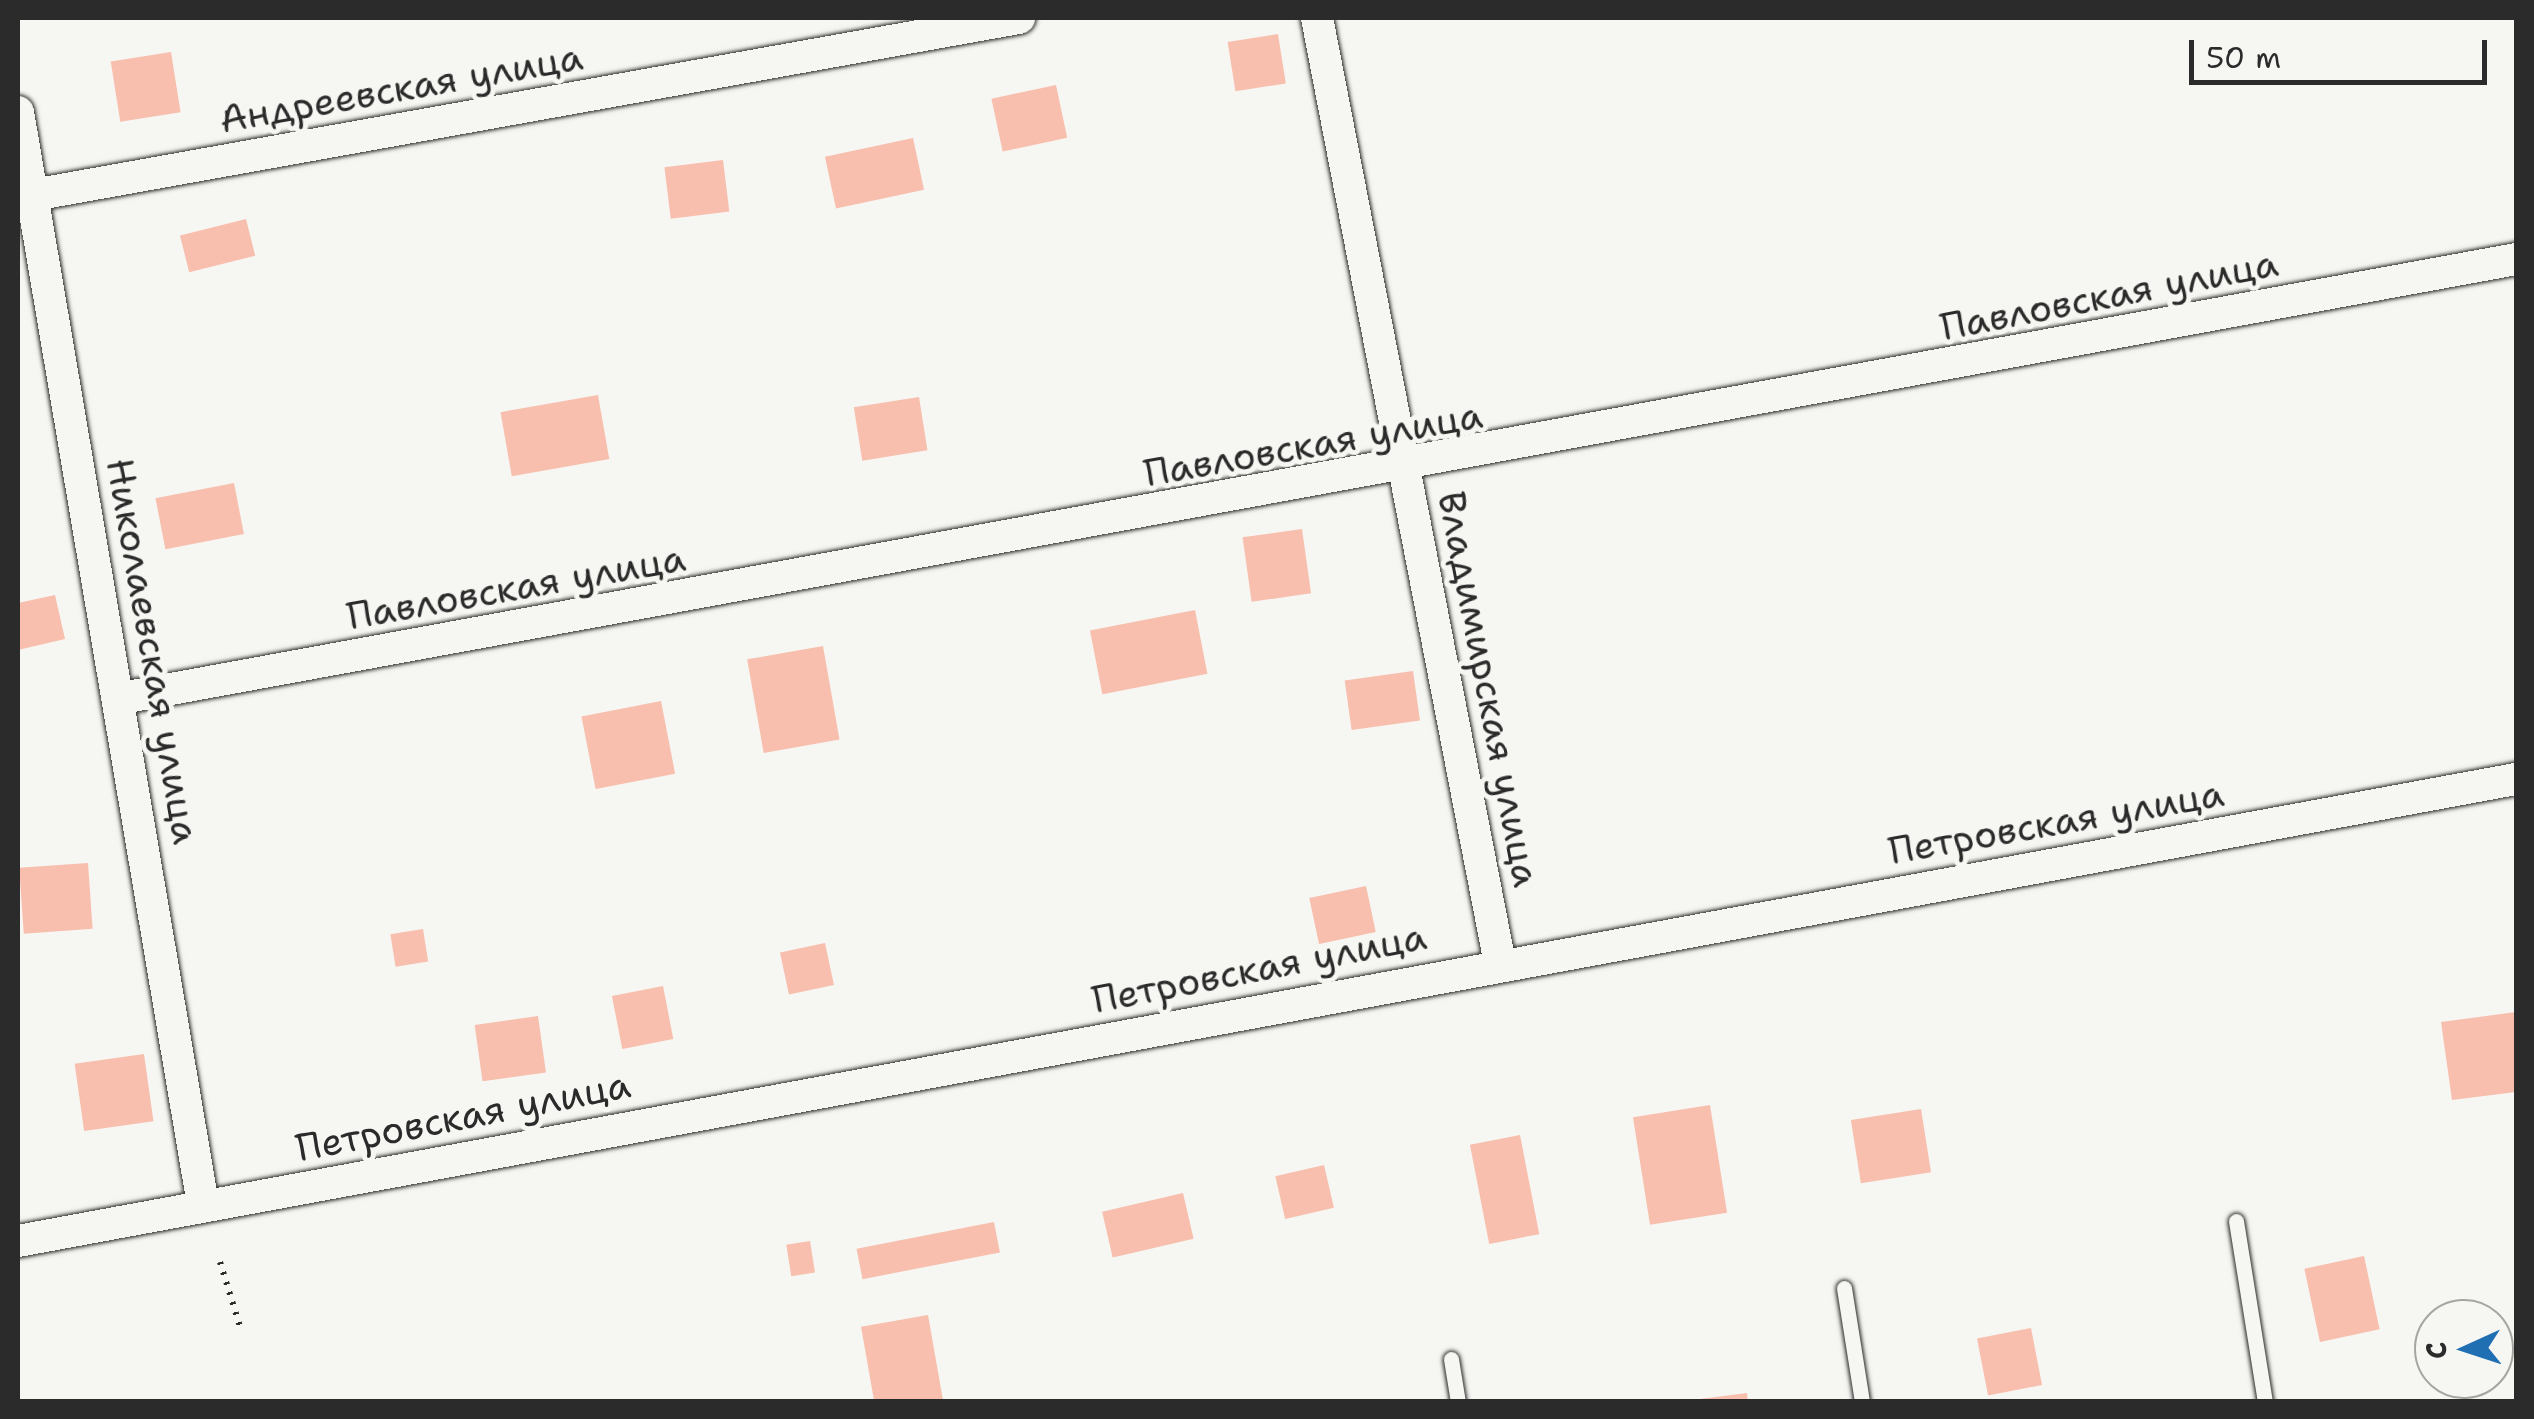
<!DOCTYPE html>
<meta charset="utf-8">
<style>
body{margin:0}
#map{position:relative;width:2534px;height:1419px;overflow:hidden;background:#f6f6f2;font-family:"Shantell Sans",sans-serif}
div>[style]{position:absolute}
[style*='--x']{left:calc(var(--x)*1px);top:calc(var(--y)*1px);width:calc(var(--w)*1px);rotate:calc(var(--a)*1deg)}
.building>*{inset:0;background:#f8bfae;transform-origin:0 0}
.path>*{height:6px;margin-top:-3px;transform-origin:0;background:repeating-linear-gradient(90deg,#2b2b2b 0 2.5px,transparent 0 10.5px)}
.roads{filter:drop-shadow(0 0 2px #2b2b2b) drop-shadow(0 0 2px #2b2b2b)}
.lane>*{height:15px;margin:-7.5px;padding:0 7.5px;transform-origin:7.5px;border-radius:7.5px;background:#f6f6f2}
.street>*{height:32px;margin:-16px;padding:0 16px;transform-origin:16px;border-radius:16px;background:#f6f6f2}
span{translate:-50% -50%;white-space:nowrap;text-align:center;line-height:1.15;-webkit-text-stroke:10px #f6f6f2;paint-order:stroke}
.street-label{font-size:38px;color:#2b2b2b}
.frame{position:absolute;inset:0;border:20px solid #2b2b2b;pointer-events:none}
.north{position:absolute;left:2414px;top:1299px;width:100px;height:100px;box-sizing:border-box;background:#f6f6f2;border:2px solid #a5a5a2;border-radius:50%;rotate:267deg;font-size:28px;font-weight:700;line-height:40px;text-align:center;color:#2b2b2b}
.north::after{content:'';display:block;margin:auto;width:35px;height:45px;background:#1f6fb2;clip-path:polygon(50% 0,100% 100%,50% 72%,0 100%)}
.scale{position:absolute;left:2189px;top:40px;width:298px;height:45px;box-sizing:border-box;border:5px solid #2b2b2b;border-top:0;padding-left:12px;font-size:30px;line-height:35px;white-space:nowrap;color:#2b2b2b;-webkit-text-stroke:8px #f6f6f2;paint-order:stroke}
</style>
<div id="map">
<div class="building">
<div style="left:1278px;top:34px;width:50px;height:51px;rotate:81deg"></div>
<div style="left:171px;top:52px;width:61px;height:61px;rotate:81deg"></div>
<div style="left:1056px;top:85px;width:54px;height:66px;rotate:78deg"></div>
<div style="left:913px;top:138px;width:53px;height:90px;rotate:78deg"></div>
<div style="left:723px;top:160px;width:52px;height:59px;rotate:83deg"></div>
<div style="left:246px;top:219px;width:38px;height:68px;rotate:76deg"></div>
<div style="left:598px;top:395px;width:65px;height:99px;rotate:80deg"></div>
<div style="left:919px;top:397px;width:54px;height:66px;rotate:81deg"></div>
<div style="left:234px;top:483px;width:52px;height:80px;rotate:79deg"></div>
<div style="left:1302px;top:529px;width:65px;height:60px;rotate:82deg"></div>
<div style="clip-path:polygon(55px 595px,65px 639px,18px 650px,18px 603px)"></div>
<div style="left:1195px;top:610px;width:65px;height:107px;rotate:79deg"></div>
<div style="left:823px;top:646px;width:95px;height:77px;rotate:80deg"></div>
<div style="left:1413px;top:671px;width:50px;height:69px;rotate:82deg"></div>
<div style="left:661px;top:701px;width:74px;height:81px;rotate:79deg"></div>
<div style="left:88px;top:863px;width:66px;height:69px;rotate:86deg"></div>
<div style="left:1366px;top:886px;width:47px;height:58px;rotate:78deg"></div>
<div style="left:423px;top:929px;width:33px;height:33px;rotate:81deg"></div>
<div style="left:825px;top:943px;width:43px;height:46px;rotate:78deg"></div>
<div style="left:663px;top:986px;width:54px;height:52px;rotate:79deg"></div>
<div style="clip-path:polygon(2516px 1012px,2516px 1092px,2452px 1100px,2441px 1022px)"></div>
<div style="left:538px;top:1016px;width:57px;height:64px;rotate:82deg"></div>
<div style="left:144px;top:1054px;width:68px;height:70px;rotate:82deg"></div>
<div style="left:1710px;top:1105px;width:109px;height:78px;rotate:81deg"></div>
<div style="left:1921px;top:1109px;width:64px;height:71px;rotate:81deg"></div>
<div style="left:1520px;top:1135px;width:101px;height:51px;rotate:79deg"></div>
<div style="left:1324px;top:1165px;width:44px;height:50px;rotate:77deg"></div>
<div style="left:1183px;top:1193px;width:47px;height:83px;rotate:77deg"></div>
<div style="left:994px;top:1222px;width:31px;height:140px;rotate:79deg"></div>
<div style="left:810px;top:1241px;width:32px;height:24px;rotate:81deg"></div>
<div style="left:2364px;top:1256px;width:75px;height:61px;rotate:78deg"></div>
<div style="left:928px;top:1315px;width:88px;height:68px;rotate:80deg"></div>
<div style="left:2031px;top:1328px;width:58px;height:55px;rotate:79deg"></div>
<div style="clip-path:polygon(1747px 1393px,1748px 1402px,1700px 1402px,1700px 1399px)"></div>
</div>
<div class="path">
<div style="--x:220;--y:1262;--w:71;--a:72.8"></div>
</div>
<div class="roads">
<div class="lane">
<div style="--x:2236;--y:1221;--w:183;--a:80.9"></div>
<div style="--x:1844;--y:1288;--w:115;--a:81"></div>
<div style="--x:1451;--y:1359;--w:44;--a:80.8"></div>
</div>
<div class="street">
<div style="--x:1317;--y:18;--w:964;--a:79.05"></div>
<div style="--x:18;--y:112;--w:1109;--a:80.39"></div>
<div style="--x:33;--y:195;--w:1002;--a:-10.18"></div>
<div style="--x:122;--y:698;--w:2434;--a:-10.39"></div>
<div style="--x:18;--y:1241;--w:2540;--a:-10.48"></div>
</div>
</div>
<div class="street-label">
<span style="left:401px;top:88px;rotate:-10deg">Андреевская улица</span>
<span style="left:2109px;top:295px;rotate:-11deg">Павловская улица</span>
<span style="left:1313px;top:444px;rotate:-10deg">Павловская улица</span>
<span style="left:516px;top:587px;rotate:-10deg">Павловская улица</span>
<span style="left:153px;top:651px;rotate:80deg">Николаевская улица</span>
<span style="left:1489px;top:689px;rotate:79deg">Владимирская улица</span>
<span style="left:2056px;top:822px;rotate:-10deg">Петровская улица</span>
<span style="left:1259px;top:968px;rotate:-11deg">Петровская улица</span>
<span style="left:463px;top:1116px;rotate:-11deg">Петровская улица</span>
</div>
<div class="frame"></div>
<div class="north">С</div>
<div class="scale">50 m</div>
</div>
